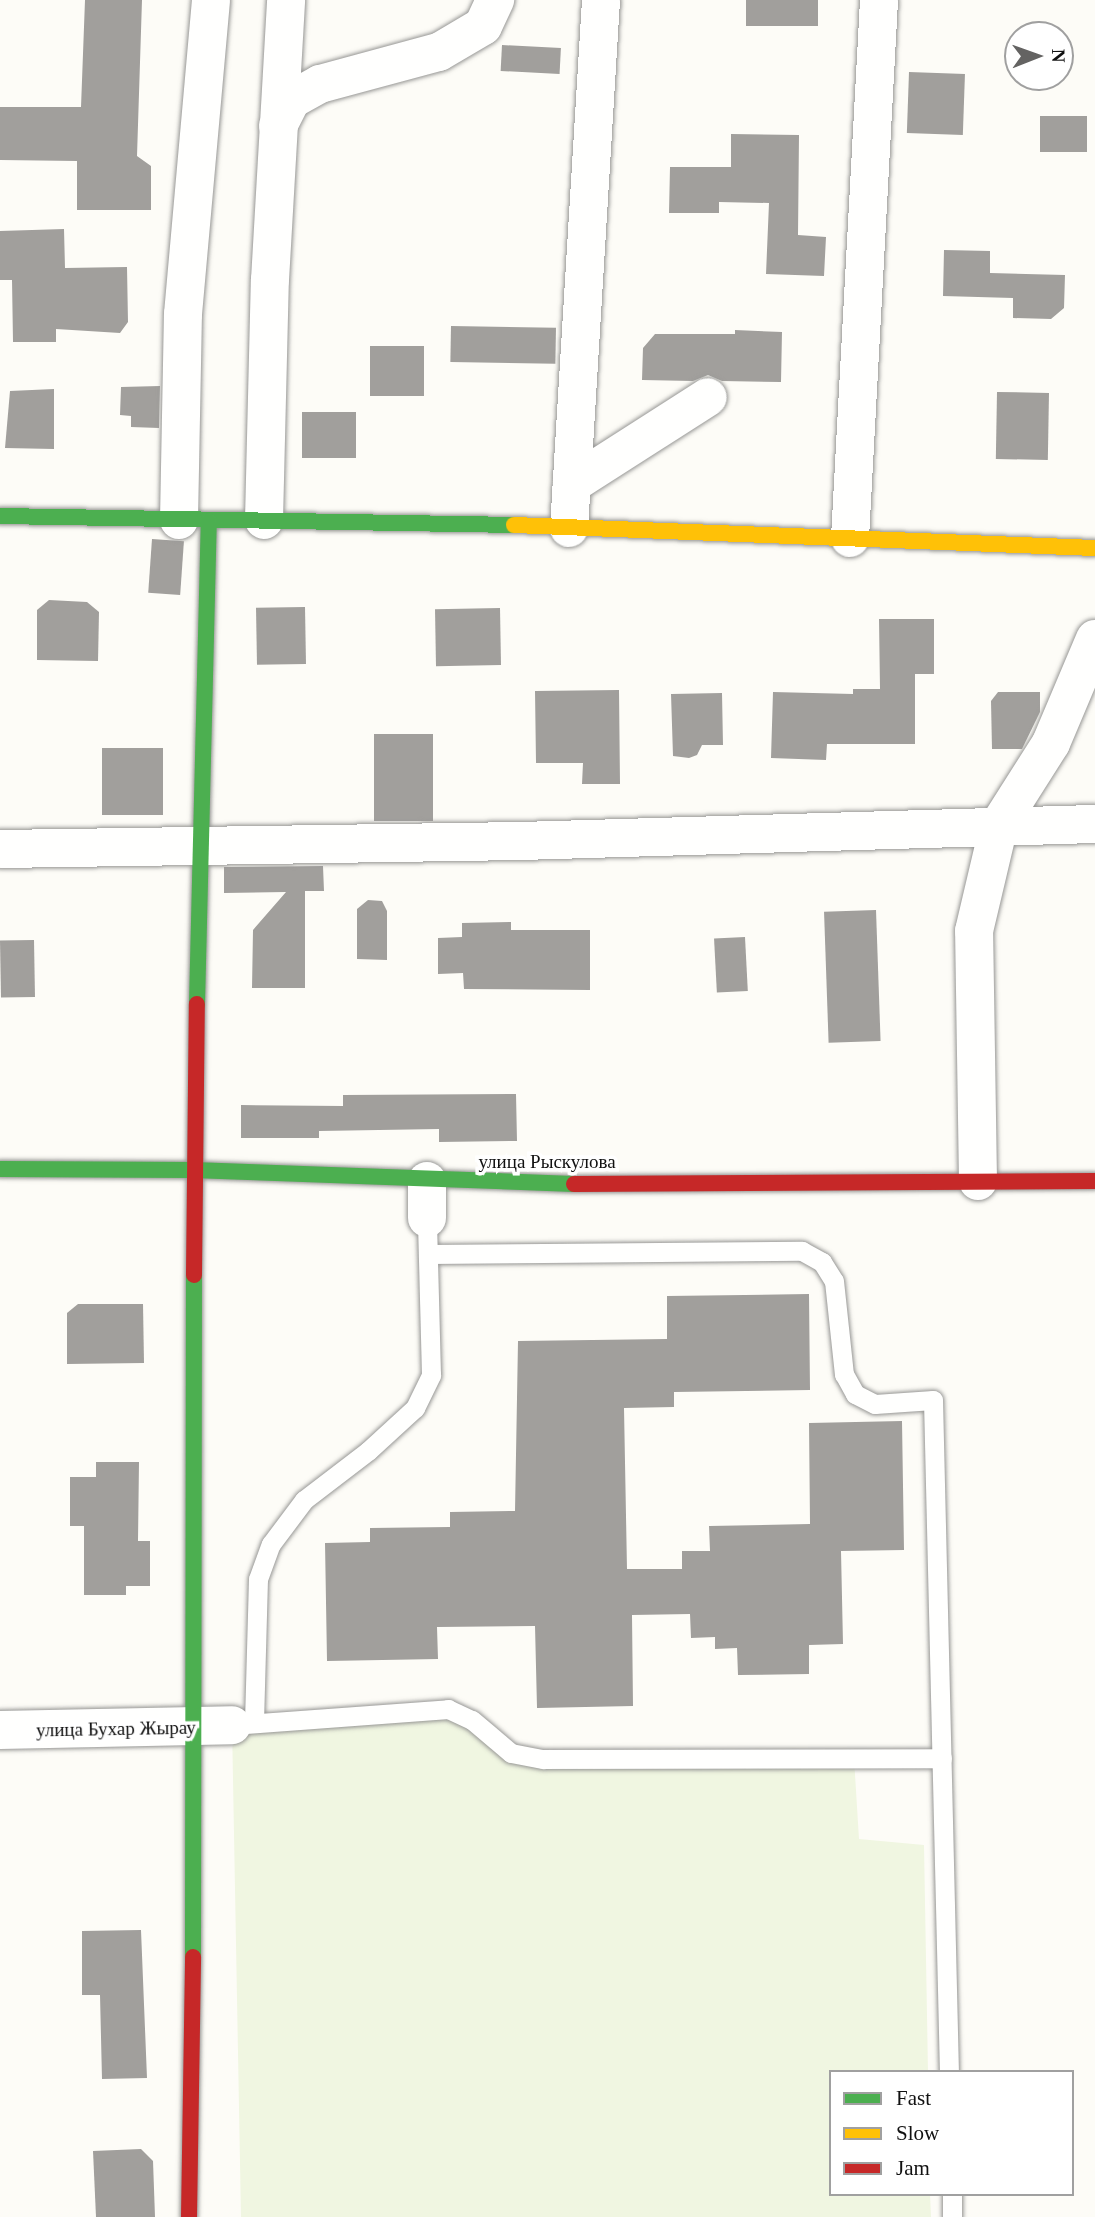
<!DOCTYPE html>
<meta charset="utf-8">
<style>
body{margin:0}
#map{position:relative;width:1095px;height:2217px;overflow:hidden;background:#fdfcf7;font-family:Georgia,serif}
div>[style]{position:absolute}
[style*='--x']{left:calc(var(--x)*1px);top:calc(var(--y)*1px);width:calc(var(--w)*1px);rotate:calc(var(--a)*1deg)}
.pitch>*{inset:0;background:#f0f6e1}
.building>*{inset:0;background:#a19f9c;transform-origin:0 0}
.roads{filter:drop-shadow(0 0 2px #979795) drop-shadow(0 0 2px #979795)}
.lane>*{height:19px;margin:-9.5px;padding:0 9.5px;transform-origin:9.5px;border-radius:9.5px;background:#fffffe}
.street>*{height:38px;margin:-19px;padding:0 19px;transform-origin:19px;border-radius:19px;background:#fffffe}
.fast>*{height:16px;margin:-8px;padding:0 8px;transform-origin:8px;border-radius:8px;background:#4caf50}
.slow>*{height:16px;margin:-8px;padding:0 8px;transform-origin:8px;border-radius:8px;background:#ffc107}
.jam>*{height:16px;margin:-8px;padding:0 8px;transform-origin:8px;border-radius:8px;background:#c62828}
span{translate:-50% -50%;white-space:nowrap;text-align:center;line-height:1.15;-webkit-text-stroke:7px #fff;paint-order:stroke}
.street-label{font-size:19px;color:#111}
.legend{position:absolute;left:829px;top:2070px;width:245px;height:126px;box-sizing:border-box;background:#fff;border:2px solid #a0a0a0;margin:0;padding:9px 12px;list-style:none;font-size:21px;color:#111}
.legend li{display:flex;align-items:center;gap:14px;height:35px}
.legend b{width:35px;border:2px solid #a0a0a0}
.north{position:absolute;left:1004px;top:21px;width:70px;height:70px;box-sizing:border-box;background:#fff;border:2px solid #a0a0a0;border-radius:50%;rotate:89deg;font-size:19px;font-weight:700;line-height:28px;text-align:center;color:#111}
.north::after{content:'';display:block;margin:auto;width:24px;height:32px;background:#646362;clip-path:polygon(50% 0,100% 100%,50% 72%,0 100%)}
</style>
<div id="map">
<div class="pitch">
<div style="clip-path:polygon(448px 1709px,511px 1753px,854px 1758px,859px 1839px,924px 1845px,928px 2072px,831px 2072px,831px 2194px,930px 2194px,931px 2217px,241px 2217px,232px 1725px)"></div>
</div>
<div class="building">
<div style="clip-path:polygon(85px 0,142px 0,137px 156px,151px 166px,151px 210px,77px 210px,77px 161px,0 160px,0 107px,81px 107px)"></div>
<div style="left:746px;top:0;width:72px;height:26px"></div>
<div style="left:502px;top:45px;width:59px;height:26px;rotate:3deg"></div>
<div style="left:909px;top:72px;width:56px;height:61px;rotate:2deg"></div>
<div style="left:1040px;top:116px;width:47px;height:36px"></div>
<div style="clip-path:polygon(731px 134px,799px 135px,798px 235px,826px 237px,824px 276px,766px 274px,769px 203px,719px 202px,719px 213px,669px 213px,670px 167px,731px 167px)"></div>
<div style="clip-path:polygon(64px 229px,65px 268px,127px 267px,128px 322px,120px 333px,56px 329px,56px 342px,13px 342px,12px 280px,0 280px,0 231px)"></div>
<div style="clip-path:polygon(944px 250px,990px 251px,990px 273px,1065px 275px,1064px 308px,1051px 319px,1013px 318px,1013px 298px,943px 296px)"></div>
<div style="left:451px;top:326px;width:105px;height:36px;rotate:1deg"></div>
<div style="clip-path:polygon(735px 330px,782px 332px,781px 382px,722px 381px,708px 375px,693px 381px,642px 380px,643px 348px,655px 334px,735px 334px)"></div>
<div style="left:370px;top:346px;width:54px;height:50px"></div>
<div style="clip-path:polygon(160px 386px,159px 428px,131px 427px,131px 416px,120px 415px,121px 387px)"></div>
<div style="clip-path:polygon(54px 389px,54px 449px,5px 448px,10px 391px)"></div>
<div style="left:997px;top:392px;width:52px;height:67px;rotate:1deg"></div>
<div style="left:356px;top:412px;width:46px;height:54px;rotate:90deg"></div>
<div style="left:152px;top:539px;width:32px;height:54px;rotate:4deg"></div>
<div style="clip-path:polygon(49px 600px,87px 602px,99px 612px,98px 661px,37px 660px,37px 610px)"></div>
<div style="left:305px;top:607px;width:57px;height:49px;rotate:89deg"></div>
<div style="left:500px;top:608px;width:57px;height:65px;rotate:89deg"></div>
<div style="clip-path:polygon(879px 619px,934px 619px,934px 674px,915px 674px,915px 744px,827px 744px,826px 760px,771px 758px,773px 692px,853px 694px,853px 689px,880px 689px)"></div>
<div style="clip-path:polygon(619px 690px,620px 784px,582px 784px,583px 763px,536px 763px,535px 691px)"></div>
<div style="clip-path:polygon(998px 692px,1040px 692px,1040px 712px,1022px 749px,992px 749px,991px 701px)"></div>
<div style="clip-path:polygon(722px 693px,723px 745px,702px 745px,697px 755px,689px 758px,673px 756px,671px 694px)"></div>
<div style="left:374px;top:734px;width:59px;height:87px"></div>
<div style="left:102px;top:748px;width:61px;height:67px"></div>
<div style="clip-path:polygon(323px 866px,324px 891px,305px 891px,305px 988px,252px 988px,253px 930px,286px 892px,224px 893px,224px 867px)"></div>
<div style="clip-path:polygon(368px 900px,382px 901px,387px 911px,387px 960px,357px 959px,357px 909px)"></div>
<div style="left:876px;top:910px;width:131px;height:52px;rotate:88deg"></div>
<div style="clip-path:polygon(511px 922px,511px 930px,590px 930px,590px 990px,464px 989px,463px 973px,438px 974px,438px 938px,462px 937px,462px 923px)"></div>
<div style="left:745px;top:937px;width:54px;height:31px;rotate:87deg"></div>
<div style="left:34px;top:940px;width:57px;height:34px;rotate:89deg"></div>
<div style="clip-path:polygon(516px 1094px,517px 1141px,439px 1142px,439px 1129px,319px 1131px,319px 1138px,241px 1138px,241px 1105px,343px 1106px,343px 1095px)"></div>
<div style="clip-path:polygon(809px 1294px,810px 1390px,674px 1392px,674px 1407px,624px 1408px,627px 1569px,682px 1569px,682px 1551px,710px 1551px,709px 1526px,810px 1524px,809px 1423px,902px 1421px,904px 1550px,841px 1551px,843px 1644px,809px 1645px,809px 1674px,738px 1675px,737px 1648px,715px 1649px,715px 1637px,691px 1638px,690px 1614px,632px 1615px,633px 1706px,537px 1708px,535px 1626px,437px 1627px,438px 1659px,327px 1661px,325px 1543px,370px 1542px,370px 1528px,450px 1527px,450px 1512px,515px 1511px,518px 1341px,667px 1339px,667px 1296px)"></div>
<div style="clip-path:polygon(78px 1304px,143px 1304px,144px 1363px,67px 1364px,67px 1313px)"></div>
<div style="clip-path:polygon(96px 1462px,139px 1462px,138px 1541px,150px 1541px,150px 1586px,126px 1586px,126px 1595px,84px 1595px,84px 1526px,70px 1526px,70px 1477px,96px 1477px)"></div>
<div style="clip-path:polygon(141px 1930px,147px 2078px,102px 2079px,100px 1995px,82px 1995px,82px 1931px)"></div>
<div style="clip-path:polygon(141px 2149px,153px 2161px,155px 2217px,96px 2217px,93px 2151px)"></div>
</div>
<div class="roads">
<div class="lane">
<div style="--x:429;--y:1254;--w:373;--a:-0.5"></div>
<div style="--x:802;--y:1251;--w:23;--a:29"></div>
<div style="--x:822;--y:1262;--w:22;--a:58"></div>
<div style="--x:834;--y:1281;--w:94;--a:83.9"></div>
<div style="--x:844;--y:1374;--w:23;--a:61"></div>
<div style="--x:855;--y:1394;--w:22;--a:27"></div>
<div style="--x:875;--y:1404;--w:58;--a:-3.9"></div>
<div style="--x:933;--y:1400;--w:672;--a:88.64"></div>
<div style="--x:254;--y:1722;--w:143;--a:-88.4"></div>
<div style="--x:258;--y:1579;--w:37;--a:-70"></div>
<div style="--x:271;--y:1544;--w:55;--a:-53.1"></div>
<div style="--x:304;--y:1500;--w:81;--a:-37.4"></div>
<div style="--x:368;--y:1451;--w:64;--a:-42.5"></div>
<div style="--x:415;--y:1408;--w:37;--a:-64"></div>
<div style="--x:431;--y:1375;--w:157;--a:-91.5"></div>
<div style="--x:232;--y:1725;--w:217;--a:-4.2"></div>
<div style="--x:448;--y:1709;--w:26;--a:25"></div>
<div style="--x:472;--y:1720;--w:51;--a:40.2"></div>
<div style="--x:511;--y:1753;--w:33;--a:11"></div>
<div style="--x:543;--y:1759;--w:399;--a:-0.1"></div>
<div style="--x:952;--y:2194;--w:23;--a:90"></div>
</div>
<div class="street">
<div style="--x:278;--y:126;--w:29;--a:-63"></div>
<div style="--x:291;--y:100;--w:33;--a:-29"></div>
<div style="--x:320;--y:84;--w:123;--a:-15.1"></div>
<div style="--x:439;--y:52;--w:51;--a:-30.6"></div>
<div style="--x:483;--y:26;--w:29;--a:-65"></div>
<div style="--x:572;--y:484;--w:161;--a:-32.6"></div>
<div style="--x:179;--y:520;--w:206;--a:-88.9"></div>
<div style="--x:183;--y:314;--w:315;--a:-84.9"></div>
<div style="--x:264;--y:520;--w:240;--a:-88.6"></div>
<div style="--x:270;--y:280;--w:280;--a:-86.7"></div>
<div style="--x:569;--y:528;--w:529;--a:-86.53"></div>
<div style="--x:850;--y:538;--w:539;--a:-86.91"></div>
<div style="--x:0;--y:849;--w:521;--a:-0.88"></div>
<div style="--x:521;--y:841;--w:574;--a:-1.7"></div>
<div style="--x:427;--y:1181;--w:37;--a:90"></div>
<div style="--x:978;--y:1181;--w:250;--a:-90.9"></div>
<div style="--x:974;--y:931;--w:109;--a:-76.7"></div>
<div style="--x:999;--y:825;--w:97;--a:-57.6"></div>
<div style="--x:1051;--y:743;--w:113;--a:-67.1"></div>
<div style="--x:0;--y:1730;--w:232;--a:-1.2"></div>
</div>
<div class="fast">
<div style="--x:0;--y:516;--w:514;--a:1"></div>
<div style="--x:197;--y:1004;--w:483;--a:-88.6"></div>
<div style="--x:0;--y:1169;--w:193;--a:0.3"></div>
<div style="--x:193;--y:1170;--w:381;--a:2.1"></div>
<div style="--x:193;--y:1957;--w:682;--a:-89.92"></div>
</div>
<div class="slow">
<div style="--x:514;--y:525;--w:581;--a:2.27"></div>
</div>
<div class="jam">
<div style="--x:574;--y:1184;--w:521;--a:-0.33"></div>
<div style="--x:194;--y:1275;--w:271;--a:-89.4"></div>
<div style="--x:189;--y:2217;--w:260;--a:-89.1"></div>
</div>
</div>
<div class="street-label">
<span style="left:547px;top:1162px">улица Рыскулова</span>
<span style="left:116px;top:1729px;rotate:-1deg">улица Бухар Жырау</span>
</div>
<ul class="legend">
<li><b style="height:9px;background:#4caf50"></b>Fast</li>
<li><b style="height:9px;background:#ffc107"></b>Slow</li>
<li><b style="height:9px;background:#c62828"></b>Jam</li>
</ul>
<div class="north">N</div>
</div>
